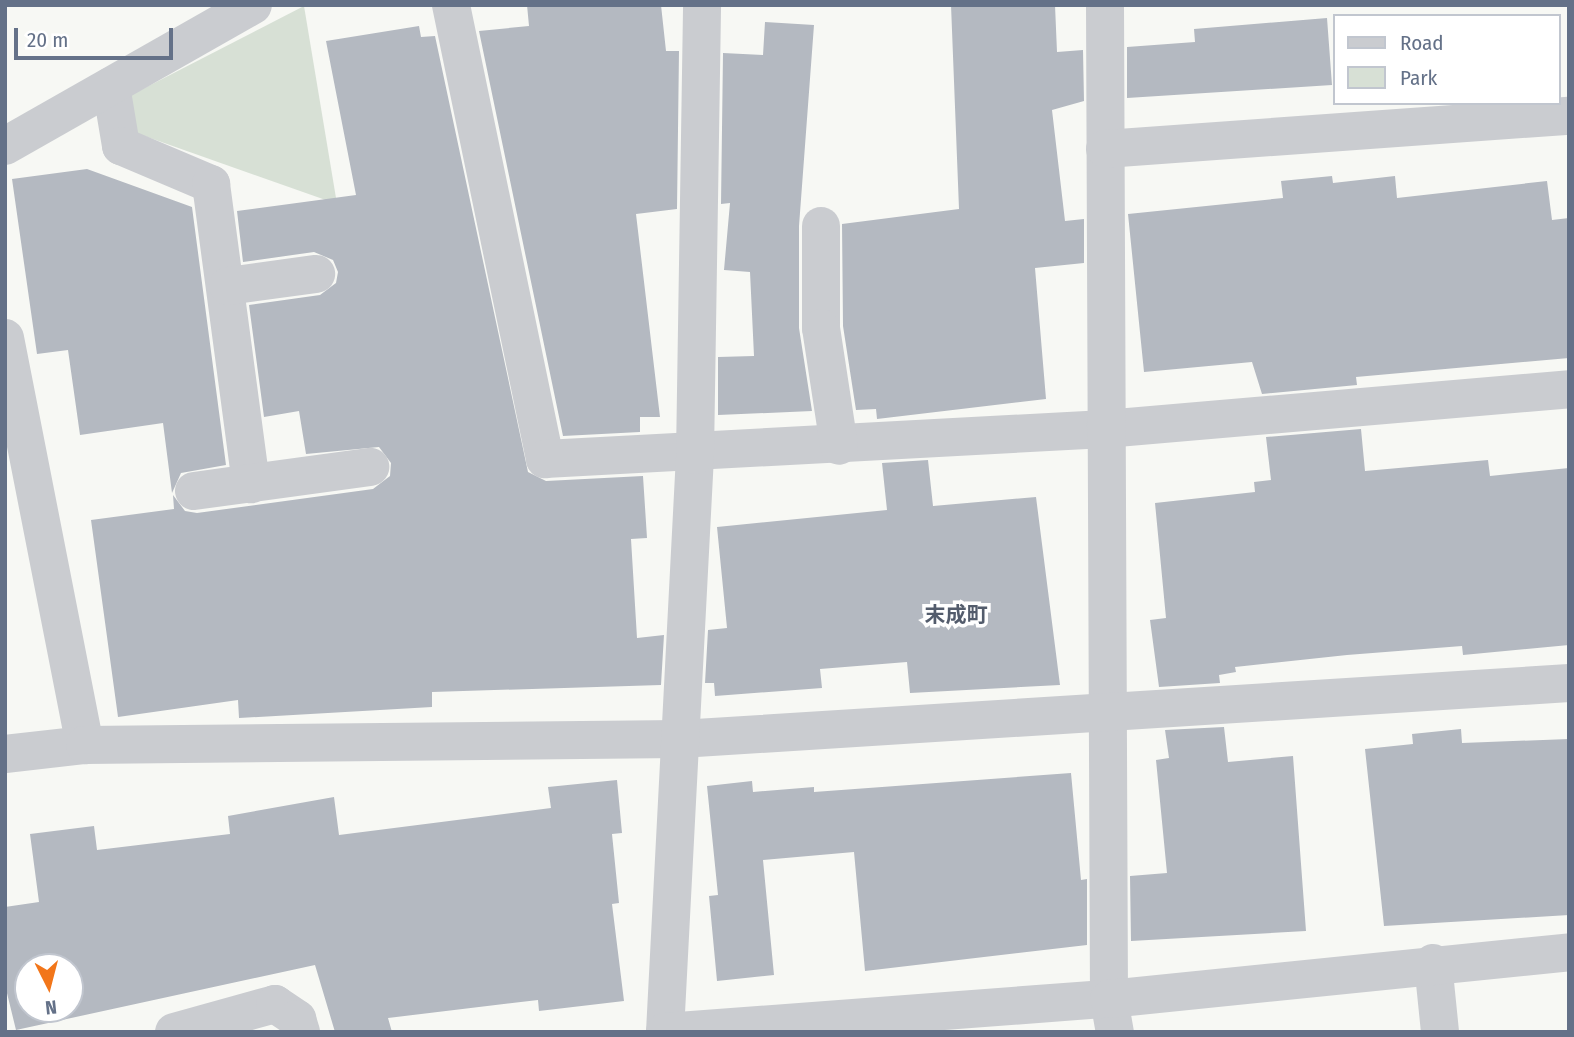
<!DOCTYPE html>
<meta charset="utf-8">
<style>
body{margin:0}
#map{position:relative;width:1574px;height:1037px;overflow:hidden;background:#f7f8f4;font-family:"Fira Sans Condensed","Noto Sans JP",sans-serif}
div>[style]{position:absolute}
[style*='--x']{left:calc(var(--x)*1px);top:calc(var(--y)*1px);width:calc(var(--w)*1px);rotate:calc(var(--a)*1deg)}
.green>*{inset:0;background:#d7e0d5}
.building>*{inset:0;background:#b4b9c1}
.minor>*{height:38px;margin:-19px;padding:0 19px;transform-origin:19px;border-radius:19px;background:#caccd0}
span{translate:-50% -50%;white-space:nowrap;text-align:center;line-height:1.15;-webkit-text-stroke:7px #fff;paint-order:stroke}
.neighbourhood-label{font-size:21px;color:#535c6c;font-weight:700}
.frame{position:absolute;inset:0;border:7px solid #647188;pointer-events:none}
.legend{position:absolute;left:1333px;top:14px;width:228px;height:91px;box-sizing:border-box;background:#fff;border:2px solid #c1c6cf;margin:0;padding:9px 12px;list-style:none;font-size:21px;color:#647188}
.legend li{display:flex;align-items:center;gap:14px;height:35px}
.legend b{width:35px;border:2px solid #c1c6cf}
.north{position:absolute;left:14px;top:953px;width:70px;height:70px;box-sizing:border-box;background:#fff;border:2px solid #c1c6cf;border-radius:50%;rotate:174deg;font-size:19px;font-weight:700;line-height:28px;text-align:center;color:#647188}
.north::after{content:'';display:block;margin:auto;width:24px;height:32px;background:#f2761a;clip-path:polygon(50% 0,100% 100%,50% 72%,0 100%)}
.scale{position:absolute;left:14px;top:28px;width:159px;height:32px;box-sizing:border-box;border:4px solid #647188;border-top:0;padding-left:9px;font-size:21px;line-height:24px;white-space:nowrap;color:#647188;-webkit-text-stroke:5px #fff;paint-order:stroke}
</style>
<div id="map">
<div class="green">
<div style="clip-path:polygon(304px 6px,337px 204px,136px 133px,131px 95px)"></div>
</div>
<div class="building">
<div style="clip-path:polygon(527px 5px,661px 5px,666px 51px,679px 51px,677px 209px,636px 214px,660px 417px,640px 417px,640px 432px,563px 436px,479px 31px,529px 26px)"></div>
<div style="clip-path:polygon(951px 5px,1055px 5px,1057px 52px,1083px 50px,1084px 101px,1052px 110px,1065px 221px,1084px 219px,1084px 263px,1035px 268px,1046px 399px,877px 419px,876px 409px,856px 410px,843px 326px,842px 224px,959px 209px)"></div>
<div style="clip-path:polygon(1327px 18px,1332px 85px,1127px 98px,1127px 47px,1195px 42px,1194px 29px)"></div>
<div style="clip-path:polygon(765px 22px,814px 25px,799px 226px,799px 328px,812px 411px,718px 415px,718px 357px,754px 356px,750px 272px,724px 270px,730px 203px,721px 204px,723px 53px,763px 55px)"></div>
<div style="clip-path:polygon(419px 26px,421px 37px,435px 36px,528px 472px,546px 481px,643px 476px,647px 538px,631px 539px,637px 638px,664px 635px,661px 685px,432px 692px,432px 707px,239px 718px,238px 700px,118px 717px,91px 520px,174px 509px,173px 495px,185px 511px,197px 513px,373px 489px,390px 476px,391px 463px,379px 447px,306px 454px,299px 411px,264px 417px,249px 305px,320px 295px,336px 283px,338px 272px,333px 260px,314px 252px,243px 262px,237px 211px,356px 195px,326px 41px)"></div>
<div style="clip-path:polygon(87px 169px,192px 207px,226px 465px,181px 473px,172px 493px,163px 423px,80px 435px,68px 350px,37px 354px,12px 179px)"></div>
<div style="clip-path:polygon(1332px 176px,1333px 183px,1395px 176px,1397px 198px,1547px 181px,1552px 220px,1569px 218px,1569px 358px,1356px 377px,1357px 385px,1262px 394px,1252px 362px,1144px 372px,1128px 214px,1283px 198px,1281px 181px)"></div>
<div style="clip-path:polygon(1361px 429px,1365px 471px,1488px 460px,1490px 476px,1569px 468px,1569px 645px,1463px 655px,1462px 646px,1347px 655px,1235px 667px,1236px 672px,1219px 675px,1220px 683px,1159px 687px,1150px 620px,1166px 618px,1155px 503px,1255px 492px,1254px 482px,1271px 480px,1266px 437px)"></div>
<div style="clip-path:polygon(928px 460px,933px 506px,1036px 497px,1060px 685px,910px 693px,907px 662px,820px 669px,822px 688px,715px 696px,714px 683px,705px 683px,708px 630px,727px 628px,717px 527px,887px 510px,882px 463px)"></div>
<div style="clip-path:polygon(1224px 727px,1228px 762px,1293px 756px,1306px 931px,1131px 941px,1130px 876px,1167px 873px,1156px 760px,1169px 758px,1165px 730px)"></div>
<div style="clip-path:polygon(1461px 729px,1462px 743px,1569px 739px,1569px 915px,1384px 926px,1365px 749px,1413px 744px,1412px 734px)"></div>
<div style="clip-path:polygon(1071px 773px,1081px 880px,1087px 879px,1087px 945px,865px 971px,854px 852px,763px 860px,774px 975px,717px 981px,709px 896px,718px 895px,707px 786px,752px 781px,753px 792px,814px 787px,814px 792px)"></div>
<div style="clip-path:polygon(evenodd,617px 780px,622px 833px,612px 834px,619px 903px,612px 904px,624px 1001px,539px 1011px,538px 1000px,388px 1018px,392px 1032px,335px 1032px,315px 965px,16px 1030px,5px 985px,5px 907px,39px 902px,30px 834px,94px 826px,97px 850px,230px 834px,228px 816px,334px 797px,339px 835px,551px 808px,548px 787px,617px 780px,28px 967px,70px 967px,70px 1009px,28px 1009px,28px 967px)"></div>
</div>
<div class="minor">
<div style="--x:451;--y:5;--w:464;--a:78.3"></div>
<div style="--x:545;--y:459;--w:561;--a:-3.07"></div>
<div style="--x:1105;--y:429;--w:466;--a:-4.9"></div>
<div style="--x:1105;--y:5;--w:994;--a:89.77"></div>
<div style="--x:1109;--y:999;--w:34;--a:80"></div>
<div style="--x:111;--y:86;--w:61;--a:80.5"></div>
<div style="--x:121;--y:146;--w:98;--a:22.9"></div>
<div style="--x:211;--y:184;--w:303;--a:82.4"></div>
<div style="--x:5;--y:146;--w:285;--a:-29.6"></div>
<div style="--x:1105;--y:149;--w:465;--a:-4.1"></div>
<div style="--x:821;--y:226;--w:102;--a:90"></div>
<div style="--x:821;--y:328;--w:119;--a:81.3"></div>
<div style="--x:228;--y:286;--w:89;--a:-7.8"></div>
<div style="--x:5;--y:338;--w:415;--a:78.9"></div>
<div style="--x:194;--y:491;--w:178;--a:-7.8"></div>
<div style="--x:5;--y:754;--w:81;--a:-6.4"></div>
<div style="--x:85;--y:745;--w:595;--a:-0.58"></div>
<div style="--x:680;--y:739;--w:891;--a:-3.6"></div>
<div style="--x:1433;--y:963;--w:69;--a:84.2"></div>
<div style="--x:174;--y:1032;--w:105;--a:-15.5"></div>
<div style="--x:275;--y:1004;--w:27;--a:34"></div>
<div style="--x:297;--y:1019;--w:14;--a:73"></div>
<div style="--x:665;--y:1032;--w:578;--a:-87.02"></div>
<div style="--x:695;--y:455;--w:450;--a:-89.1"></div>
<div style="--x:665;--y:1032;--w:445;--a:-4.3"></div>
<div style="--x:1109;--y:999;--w:462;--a:-5.8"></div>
</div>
<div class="neighbourhood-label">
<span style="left:956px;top:615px">末成町</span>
</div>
<div class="frame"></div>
<ul class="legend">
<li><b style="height:9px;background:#caccd0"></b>Road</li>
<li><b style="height:19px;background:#d7e0d5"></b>Park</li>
</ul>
<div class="north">N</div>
<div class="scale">20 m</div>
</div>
